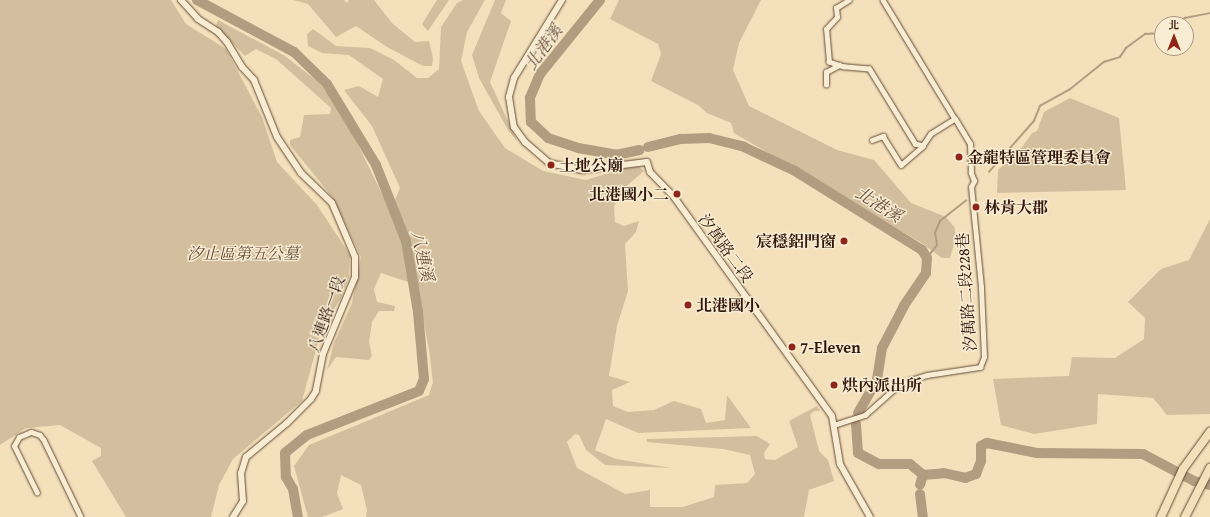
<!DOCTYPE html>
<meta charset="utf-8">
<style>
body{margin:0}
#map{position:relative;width:1210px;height:517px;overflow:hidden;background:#f4e1bb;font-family:"Gentium Book Plus","Noto Serif TC",serif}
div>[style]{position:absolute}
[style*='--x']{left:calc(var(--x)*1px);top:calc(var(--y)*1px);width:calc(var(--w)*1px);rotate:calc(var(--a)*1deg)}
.green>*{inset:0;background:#d3bf9d}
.stream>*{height:1.5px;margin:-0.75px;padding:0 0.75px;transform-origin:0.75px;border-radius:0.75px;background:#b39d80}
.river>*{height:10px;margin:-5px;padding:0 5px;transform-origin:5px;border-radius:5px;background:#b39d80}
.roads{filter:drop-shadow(0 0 1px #644a38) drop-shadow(0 0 1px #644a38)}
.street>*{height:4.5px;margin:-2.25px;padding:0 2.25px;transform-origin:2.25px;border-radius:2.25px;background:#f8ecd3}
.secondary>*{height:6px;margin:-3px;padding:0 3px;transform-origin:3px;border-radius:3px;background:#f8ecd3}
.highway>*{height:8px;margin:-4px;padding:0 4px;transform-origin:4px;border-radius:4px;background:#f4e1bb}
.dots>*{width:11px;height:11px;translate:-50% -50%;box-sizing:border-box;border:2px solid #f8ecd3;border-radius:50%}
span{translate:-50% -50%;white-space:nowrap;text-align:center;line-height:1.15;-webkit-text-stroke:3px #f8ecd3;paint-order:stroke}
.poi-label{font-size:16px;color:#34180d;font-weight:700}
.left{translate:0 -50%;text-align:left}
.right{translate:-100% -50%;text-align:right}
.street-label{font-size:16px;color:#34180d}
.park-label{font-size:16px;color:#644a38;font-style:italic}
.water-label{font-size:17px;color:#674d3b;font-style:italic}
.north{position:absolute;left:1154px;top:16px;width:40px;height:40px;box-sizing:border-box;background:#f8ecd3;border:1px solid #aa9784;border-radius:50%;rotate:0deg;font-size:11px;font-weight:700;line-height:16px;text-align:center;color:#34180d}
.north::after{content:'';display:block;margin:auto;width:14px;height:18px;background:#8f2418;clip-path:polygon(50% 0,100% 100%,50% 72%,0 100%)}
</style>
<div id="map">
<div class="green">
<div style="clip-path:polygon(0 0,171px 0,186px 24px,226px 49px,262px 117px,277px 162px,317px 205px,350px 255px,349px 277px,341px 298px,322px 328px,302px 401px,233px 459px,219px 485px,211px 517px,126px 517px,92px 461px,101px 456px,101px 448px,60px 425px,26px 428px,0 445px)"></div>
<div style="clip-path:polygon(293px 0,344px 0,347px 3px,349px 0,374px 0,392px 23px,415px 42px,429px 41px,433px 58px,432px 66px,423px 66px,387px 47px,356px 26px,336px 37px,308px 4px)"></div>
<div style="clip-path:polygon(437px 0,449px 0,428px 31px,422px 24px)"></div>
<div style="clip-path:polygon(463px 0,485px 0,467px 32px,461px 61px,479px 111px,505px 148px,543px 171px,586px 180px,628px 167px,639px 166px,644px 171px,622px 190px,614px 207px,615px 222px,624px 226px,639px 221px,636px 232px,625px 244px,628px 291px,617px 326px,609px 376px,630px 382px,612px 390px,613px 406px,628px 412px,654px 410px,674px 401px,701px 409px,706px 423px,725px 420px,727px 395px,751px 428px,638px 433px,606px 419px,595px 450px,616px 459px,672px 468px,605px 465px,586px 450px,579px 435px,575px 434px,567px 442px,577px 468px,625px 494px,650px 490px,650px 507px,683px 507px,714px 497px,715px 485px,747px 483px,755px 474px,750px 455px,723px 449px,647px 442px,647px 439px,757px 436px,770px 444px,764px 453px,765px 459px,775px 460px,798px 447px,789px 421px,817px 406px,820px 411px,814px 411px,810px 415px,819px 451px,828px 460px,834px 481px,809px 490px,804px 517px,366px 517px,367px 510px,361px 485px,341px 475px,337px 493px,343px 509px,322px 517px,308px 517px,294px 466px,309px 445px,429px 395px,433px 382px,429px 350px,417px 285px,381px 273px,374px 289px,377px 302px,395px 306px,394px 311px,379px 311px,372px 322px,369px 342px,372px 356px,369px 360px,336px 357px,327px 370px,334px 343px,352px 303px,361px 257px,333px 198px,290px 145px,290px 140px,300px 137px,304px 115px,330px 114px,331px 108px,276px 59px,256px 49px,245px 56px,216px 26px,218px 20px,285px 56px,316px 80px,338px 104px,386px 202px,395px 200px,400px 188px,372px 126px,344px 90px,359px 86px,378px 97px,383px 79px,349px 55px,322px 53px,308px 46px,307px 34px,313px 29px,336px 46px,370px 48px,394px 60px,417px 78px,428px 78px,439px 69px,441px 27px,457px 3px)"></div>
<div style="clip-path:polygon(495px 0,506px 0,501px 13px,511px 21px,490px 82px,517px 141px,508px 130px,479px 78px,472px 55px)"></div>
<div style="clip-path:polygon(619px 0,761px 0,739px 43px,733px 70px,749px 106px,837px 150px,874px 160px,911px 203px,946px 217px,955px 228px,955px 241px,950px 258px,942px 258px,920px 242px,734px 133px,731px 123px,707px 113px,698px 105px,651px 81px,661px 54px,658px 44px,610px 19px)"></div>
<div style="clip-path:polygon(1070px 98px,1119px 118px,1126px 190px,997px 193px,998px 170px,1020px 150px,1032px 133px,1037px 131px,1044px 112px)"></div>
<div style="clip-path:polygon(1210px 219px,1210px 414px,1167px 415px,1153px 398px,1098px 394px,1097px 424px,1034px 434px,1001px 425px,993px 379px,1069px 376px,1072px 357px,1115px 358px,1144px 339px,1145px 318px,1128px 302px,1161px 269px,1189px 260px)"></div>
</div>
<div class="stream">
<div style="--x:1176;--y:24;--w:11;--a:-34"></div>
<div style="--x:1185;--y:18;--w:25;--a:-11"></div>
<div style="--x:989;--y:172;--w:68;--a:-48.6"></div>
<div style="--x:1034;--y:121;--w:16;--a:-68"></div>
<div style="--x:1040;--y:106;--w:33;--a:-29"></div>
<div style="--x:1069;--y:90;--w:45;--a:-38.7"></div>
<div style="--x:1104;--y:62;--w:17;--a:-17"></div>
<div style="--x:1120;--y:57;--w:11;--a:-56"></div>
<div style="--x:1126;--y:48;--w:24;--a:-36"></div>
<div style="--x:1145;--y:34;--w:17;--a:-3"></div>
<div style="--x:927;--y:258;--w:16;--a:-52"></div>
<div style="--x:937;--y:245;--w:12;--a:-99"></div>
<div style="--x:935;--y:233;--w:13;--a:-67"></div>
<div style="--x:940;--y:221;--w:33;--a:-38"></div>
</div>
<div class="river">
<div style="--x:197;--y:0;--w:110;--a:28.2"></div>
<div style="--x:294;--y:52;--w:46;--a:44.1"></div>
<div style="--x:327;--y:84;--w:95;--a:58.8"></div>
<div style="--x:376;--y:165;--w:82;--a:68.5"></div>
<div style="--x:406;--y:241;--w:72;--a:80.4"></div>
<div style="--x:418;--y:312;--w:67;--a:84.9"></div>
<div style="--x:424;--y:379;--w:13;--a:113"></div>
<div style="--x:419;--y:391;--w:120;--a:158.6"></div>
<div style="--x:307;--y:435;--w:28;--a:141"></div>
<div style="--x:285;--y:453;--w:24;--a:88"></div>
<div style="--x:286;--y:477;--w:14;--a:60"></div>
<div style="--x:293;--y:489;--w:28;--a:80"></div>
<div style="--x:600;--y:0;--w:95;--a:129"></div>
<div style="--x:540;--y:74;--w:26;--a:113"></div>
<div style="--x:530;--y:98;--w:24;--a:88"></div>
<div style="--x:531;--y:122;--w:23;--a:43"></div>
<div style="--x:548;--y:138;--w:32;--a:18"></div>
<div style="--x:578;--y:148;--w:39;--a:10"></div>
<div style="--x:616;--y:155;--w:24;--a:-12"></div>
<div style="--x:648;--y:147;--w:34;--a:-14"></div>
<div style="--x:681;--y:139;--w:28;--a:-2"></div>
<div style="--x:709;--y:138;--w:36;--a:14"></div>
<div style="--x:744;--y:147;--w:56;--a:25.2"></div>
<div style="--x:795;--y:171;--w:150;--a:31.9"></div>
<div style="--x:922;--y:250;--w:9;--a:58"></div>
<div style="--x:927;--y:258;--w:15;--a:94"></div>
<div style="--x:926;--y:273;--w:40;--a:124"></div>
<div style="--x:904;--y:306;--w:47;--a:117.6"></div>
<div style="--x:882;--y:348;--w:32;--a:99"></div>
<div style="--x:877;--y:380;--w:38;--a:120"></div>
<div style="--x:856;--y:424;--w:29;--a:86"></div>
<div style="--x:858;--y:453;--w:24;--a:28"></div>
<div style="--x:879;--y:464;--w:31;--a:0"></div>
<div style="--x:910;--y:464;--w:17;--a:40"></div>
<div style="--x:923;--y:475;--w:10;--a:107"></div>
<div style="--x:923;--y:475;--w:21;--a:-5"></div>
<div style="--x:944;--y:473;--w:22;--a:13"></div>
<div style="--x:965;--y:478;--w:12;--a:-20"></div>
<div style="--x:976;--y:474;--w:14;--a:-69"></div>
<div style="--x:981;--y:461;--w:15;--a:-90"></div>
<div style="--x:981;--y:446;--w:7;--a:-27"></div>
<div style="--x:987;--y:443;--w:51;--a:11.3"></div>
<div style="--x:1037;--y:453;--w:106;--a:0.5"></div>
<div style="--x:1143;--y:454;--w:58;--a:27.9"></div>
<div style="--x:1194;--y:481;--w:16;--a:14"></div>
<div style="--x:920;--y:494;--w:23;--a:83"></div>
</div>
<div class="roads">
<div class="street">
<div style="--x:883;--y:0;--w:139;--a:58.8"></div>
<div style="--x:826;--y:85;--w:13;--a:-90"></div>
<div style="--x:826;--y:72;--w:15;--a:-28"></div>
<div style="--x:872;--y:140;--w:12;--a:-20"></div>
<div style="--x:883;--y:136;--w:34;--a:58"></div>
<div style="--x:901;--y:165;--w:29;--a:-41"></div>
<div style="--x:834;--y:425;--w:33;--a:-18"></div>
<div style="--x:865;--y:415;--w:48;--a:-41.6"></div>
<div style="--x:901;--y:383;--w:27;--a:-17"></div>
<div style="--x:927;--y:375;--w:54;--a:-8.6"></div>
<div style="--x:980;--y:367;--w:11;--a:-68"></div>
<div style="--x:984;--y:357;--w:70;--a:-92.5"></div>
<div style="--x:981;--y:287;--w:100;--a:-95.7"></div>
<div style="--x:971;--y:187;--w:7;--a:-63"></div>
<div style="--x:974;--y:181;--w:9;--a:-111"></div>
<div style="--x:971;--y:173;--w:29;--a:-92"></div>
<div style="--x:970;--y:144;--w:29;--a:-121"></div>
<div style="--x:955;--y:119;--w:28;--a:148"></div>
<div style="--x:931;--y:134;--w:14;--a:124"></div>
<div style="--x:923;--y:146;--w:8;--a:-166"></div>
<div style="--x:915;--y:144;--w:88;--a:-121.5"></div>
<div style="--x:869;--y:69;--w:25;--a:-175"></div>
<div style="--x:844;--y:67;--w:16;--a:-162"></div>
<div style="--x:829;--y:62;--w:33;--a:-95"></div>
<div style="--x:826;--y:29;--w:16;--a:-47"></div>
<div style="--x:837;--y:17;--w:9;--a:-96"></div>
<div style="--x:836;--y:8;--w:15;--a:-32"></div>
<div style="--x:37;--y:493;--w:52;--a:-116.1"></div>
<div style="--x:14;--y:446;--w:10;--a:-61"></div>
<div style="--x:19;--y:437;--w:13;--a:-23"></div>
<div style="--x:31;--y:432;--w:9;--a:18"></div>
<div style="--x:40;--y:435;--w:6;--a:51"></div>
<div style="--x:44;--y:440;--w:85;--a:64.3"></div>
</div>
<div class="secondary">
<div style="--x:181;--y:0;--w:25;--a:48"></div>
<div style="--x:198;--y:19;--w:24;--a:33"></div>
<div style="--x:218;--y:32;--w:13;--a:48"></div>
<div style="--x:227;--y:42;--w:29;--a:59"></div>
<div style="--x:242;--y:67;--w:18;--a:47"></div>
<div style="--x:254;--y:80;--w:61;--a:68"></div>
<div style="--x:277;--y:137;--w:43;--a:56.3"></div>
<div style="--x:301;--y:173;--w:43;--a:44.1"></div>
<div style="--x:332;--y:203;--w:59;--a:66.9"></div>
<div style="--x:355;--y:257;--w:20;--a:90"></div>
<div style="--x:355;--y:277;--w:83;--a:112.6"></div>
<div style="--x:323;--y:354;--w:38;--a:101"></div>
<div style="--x:316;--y:391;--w:9;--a:122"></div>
<div style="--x:311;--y:399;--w:34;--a:135"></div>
<div style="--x:287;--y:423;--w:53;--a:140.3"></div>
<div style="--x:246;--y:457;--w:17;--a:107"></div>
<div style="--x:241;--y:473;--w:28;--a:86"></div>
<div style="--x:243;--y:501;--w:19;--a:122"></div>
<div style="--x:562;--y:0;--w:92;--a:121.6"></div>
<div style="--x:514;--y:78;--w:20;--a:105"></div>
<div style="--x:509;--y:97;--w:30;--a:81"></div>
<div style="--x:514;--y:127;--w:19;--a:54"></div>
<div style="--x:525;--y:142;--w:32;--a:41"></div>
<div style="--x:549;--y:163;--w:35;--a:12"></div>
<div style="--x:583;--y:170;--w:64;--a:-7.1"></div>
<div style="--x:647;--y:162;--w:10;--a:73"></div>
<div style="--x:650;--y:172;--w:35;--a:46"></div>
<div style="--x:674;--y:197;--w:270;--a:54.2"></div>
<div style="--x:832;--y:416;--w:49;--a:80.5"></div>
<div style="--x:840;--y:464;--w:61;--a:60.5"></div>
</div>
<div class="highway">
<div style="--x:1161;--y:517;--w:53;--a:-65.4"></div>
<div style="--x:1183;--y:469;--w:46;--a:-53.9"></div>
<div style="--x:1185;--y:517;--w:55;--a:-63"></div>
</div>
</div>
<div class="dots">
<div style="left:959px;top:157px;background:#8f2418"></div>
<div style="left:551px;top:165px;background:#8f2418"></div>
<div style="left:677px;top:194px;background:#8f2418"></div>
<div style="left:976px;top:207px;background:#8f2418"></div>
<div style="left:844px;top:241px;background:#8f2418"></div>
<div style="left:688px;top:305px;background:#8f2418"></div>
<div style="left:792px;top:347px;background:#8f2418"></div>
<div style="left:834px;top:385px;background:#8f2418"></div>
</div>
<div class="poi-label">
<span class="left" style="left:967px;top:157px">金龍特區管理委員會</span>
<span class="left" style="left:559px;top:165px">土地公廟</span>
<span class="right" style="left:669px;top:194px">北港國小二</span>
<span class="left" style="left:984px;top:207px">林肯大郡</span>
<span class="right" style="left:836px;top:241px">宸穩鋁門窗</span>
<span class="left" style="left:696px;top:305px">北港國小</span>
<span class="left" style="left:800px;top:347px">7-Eleven</span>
<span class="left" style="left:842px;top:385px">烘內派出所</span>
</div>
<div class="street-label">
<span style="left:726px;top:248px;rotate:54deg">汐萬路二段</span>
<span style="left:966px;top:292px;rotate:-94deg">汐萬路二段228巷</span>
<span style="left:326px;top:314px;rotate:-70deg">八連路一段</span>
</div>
<div class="park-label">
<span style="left:243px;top:253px">汐止區第五公墓</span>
</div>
<div class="water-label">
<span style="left:543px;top:47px;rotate:-54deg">北港溪</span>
<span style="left:879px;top:204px;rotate:32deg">北港溪</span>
<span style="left:423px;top:256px;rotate:78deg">八連溪</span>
</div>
<div class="north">北</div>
</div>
